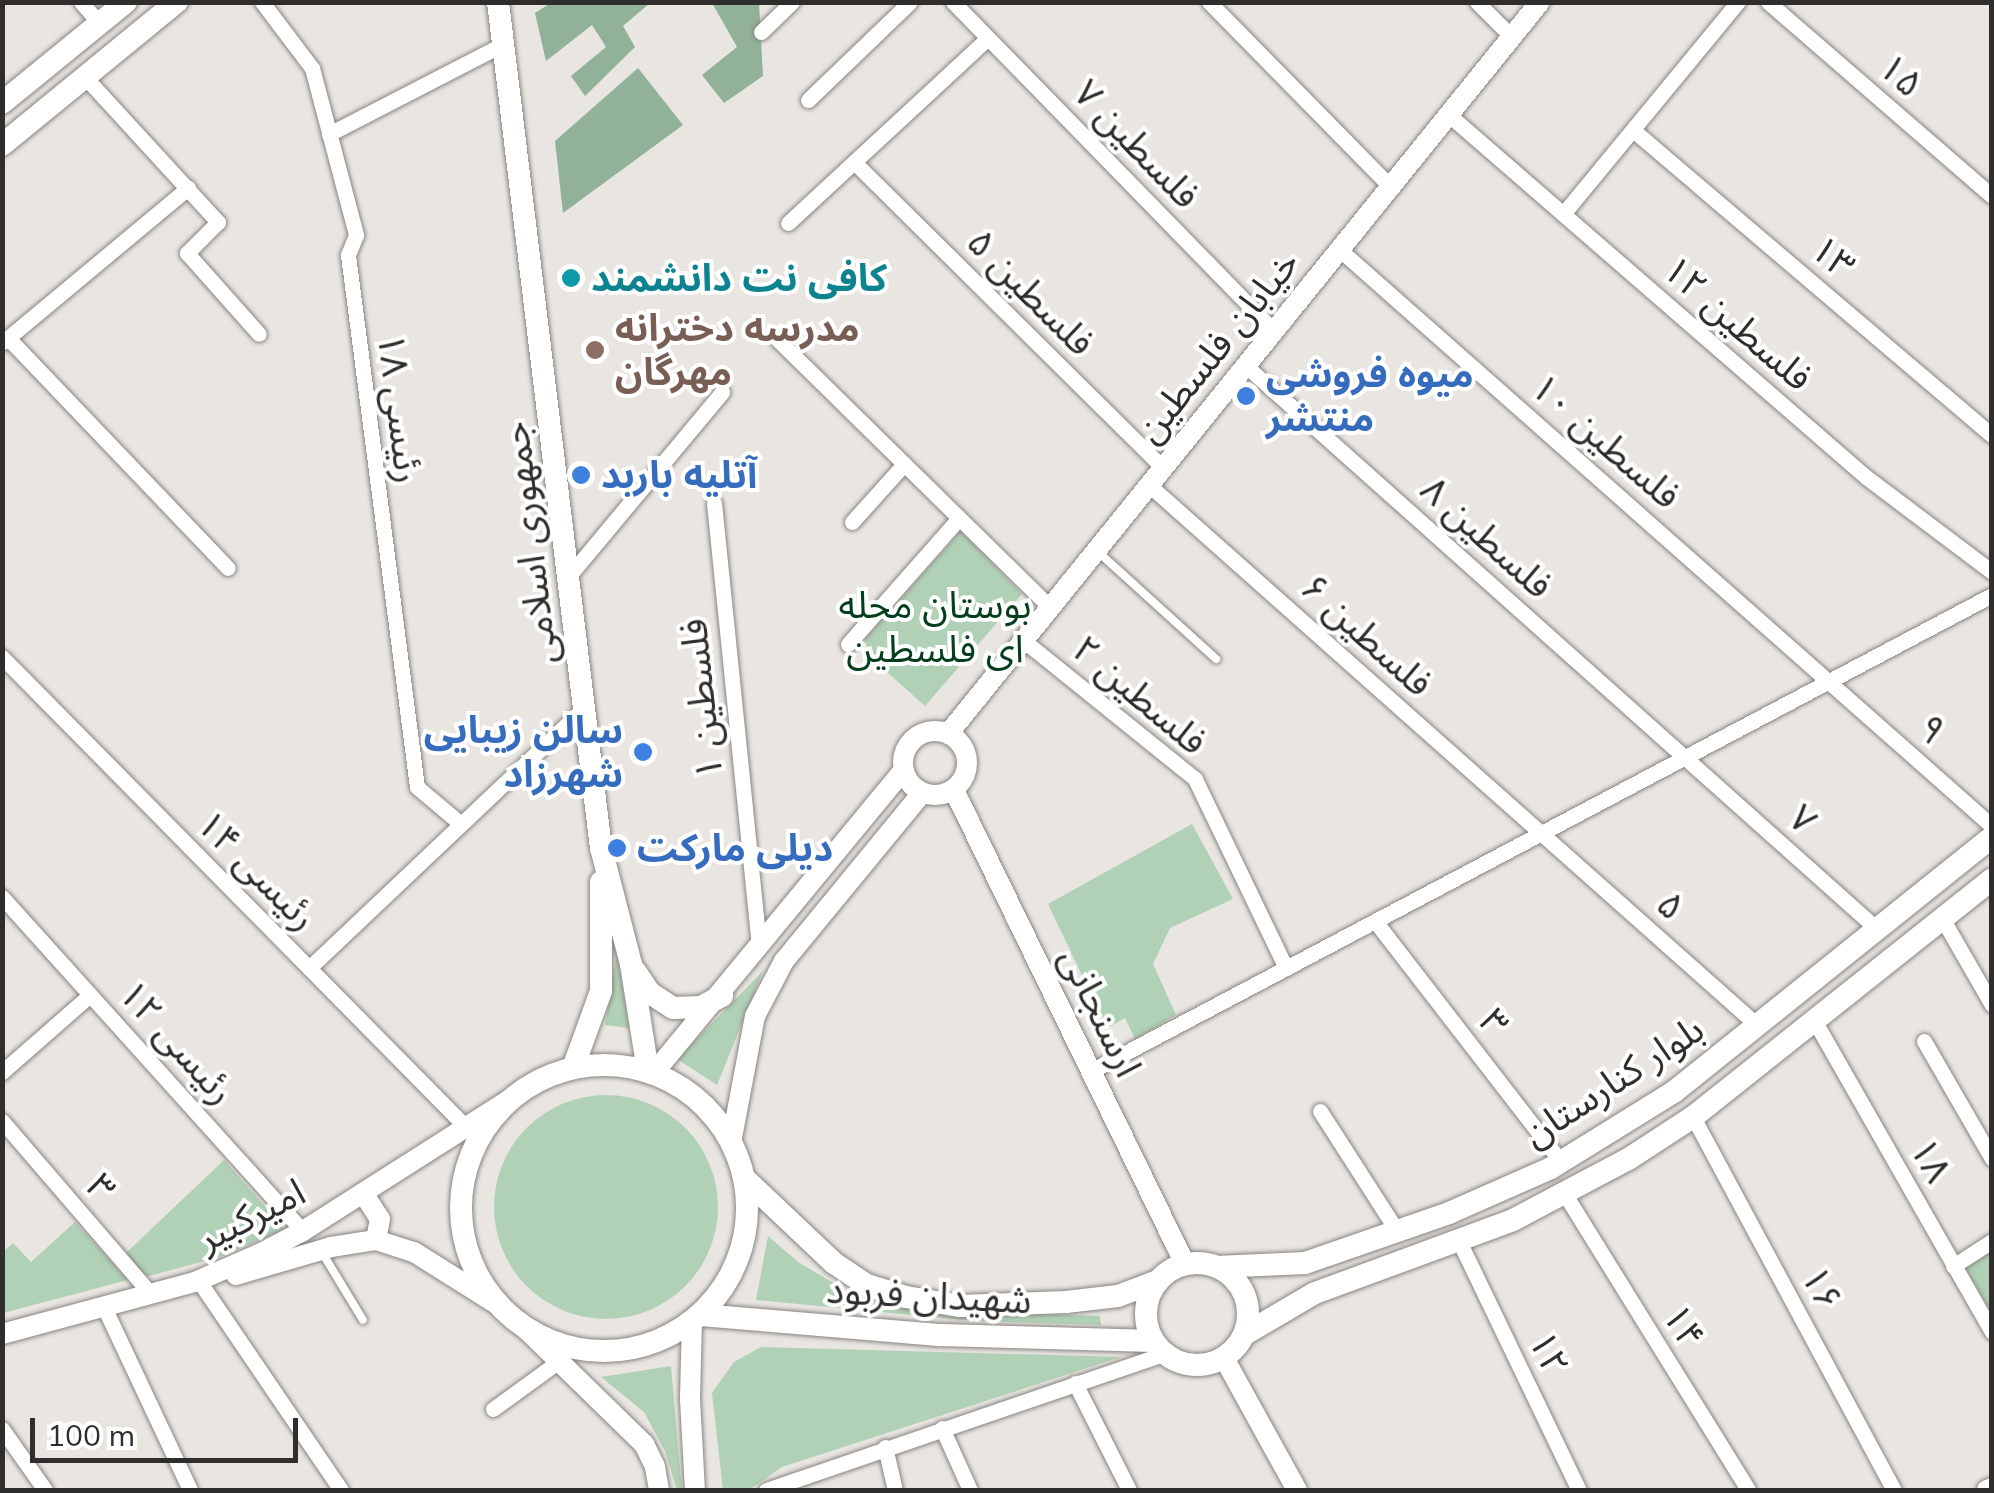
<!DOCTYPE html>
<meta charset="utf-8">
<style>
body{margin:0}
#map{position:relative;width:1994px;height:1493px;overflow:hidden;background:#e9e5e1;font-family:Mulish,"Noto Sans Arabic",sans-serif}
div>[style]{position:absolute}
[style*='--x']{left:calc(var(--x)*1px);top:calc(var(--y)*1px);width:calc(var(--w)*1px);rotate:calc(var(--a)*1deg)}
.green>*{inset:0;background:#b0d1b6}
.round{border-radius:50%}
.forest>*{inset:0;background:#91b298}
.roads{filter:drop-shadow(0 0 2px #888480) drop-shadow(0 0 2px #888480)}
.service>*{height:8px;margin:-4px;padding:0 4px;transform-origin:4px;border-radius:4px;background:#fff}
.minor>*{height:15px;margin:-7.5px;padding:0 7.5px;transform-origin:7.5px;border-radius:7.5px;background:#fff}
.tertiary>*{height:20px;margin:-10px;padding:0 10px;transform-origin:10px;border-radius:10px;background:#fff}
.tertiary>.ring{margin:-10px;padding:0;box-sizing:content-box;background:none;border:20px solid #fff;border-radius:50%}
.secondary>*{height:22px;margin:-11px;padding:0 11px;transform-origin:11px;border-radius:11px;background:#fff}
.secondary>.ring{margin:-11px;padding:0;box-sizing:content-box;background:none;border:22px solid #fff;border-radius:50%}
.dots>*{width:28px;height:28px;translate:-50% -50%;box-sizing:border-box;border:5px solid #fff;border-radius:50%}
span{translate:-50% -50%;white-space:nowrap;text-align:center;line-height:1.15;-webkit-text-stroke:8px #fff;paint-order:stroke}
.street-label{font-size:38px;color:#302e2d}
.culture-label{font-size:38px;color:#0d838f;font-weight:700}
.left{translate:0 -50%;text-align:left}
.education-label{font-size:38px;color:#785e54;font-weight:700}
.shop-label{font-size:38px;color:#366cbe;font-weight:700}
.right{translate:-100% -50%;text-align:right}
.park-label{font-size:38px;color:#043e1b}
.frame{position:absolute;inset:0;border:5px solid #302e2d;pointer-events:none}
.scale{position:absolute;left:30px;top:1418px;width:268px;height:45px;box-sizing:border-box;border:5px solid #302e2d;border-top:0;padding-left:12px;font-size:30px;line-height:35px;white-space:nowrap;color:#302e2d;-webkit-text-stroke:8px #fff;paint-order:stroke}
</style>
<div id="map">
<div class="green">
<div style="clip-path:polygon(961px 531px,1022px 594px,925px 706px,869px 656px,865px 639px)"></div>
<div style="clip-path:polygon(1192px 824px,1233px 899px,1170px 928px,1153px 964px,1176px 1015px,1135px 1039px,1125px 1018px,1107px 1028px,1048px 904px)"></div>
<div style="clip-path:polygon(617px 954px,629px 1028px,605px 1025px)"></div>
<div style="clip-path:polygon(763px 971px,717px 1085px,677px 1059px)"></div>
<div class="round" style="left:494px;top:1095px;width:224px;height:224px"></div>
<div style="clip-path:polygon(224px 1160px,285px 1229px,220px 1257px,145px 1277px,125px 1254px)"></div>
<div style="clip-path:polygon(75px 1222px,128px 1280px,3px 1313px,3px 1252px,13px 1243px,31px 1262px)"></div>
<div style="clip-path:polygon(768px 1236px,798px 1262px,857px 1297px,975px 1312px,1100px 1316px,1101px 1325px,974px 1321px,756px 1300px)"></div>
<div style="clip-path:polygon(1991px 1251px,1991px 1312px,1965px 1267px)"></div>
<div style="clip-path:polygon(761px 1347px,1121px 1357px,782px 1467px,749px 1490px,723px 1490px,712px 1393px,734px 1362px)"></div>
<div style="clip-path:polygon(671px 1366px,682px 1490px,677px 1490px,665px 1451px,644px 1412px,601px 1377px)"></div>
</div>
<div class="forest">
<div style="clip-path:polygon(552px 2px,650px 3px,623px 26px,635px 47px,585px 96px,571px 76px,606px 47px,592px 25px,546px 61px,535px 13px)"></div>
<div style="clip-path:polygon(712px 3px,759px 3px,763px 76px,724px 103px,702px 75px,737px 47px)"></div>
<div style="clip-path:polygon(638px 68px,683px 125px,563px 213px,555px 141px)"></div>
</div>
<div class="roads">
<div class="service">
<div style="--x:1097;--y:551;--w:161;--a:42.2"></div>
<div style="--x:323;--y:1254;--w:77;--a:58.8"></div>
</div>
<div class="minor">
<div style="--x:81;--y:2;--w:29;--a:49"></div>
<div style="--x:262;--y:2;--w:83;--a:52.9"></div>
<div style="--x:312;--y:68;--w:173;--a:75.2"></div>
<div style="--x:356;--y:235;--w:22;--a:112"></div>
<div style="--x:348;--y:255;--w:536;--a:82.61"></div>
<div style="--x:417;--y:787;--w:57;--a:40.1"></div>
<div style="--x:953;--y:2;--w:460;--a:45.7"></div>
<div style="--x:1209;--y:2;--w:260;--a:45.5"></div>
<div style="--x:1477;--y:2;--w:49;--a:45"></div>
<div style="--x:1768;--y:2;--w:296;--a:40.9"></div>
<div style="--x:761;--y:32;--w:43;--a:-44.1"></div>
<div style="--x:85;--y:77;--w:197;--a:47.5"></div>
<div style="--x:218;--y:222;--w:44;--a:135"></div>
<div style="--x:187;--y:253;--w:108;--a:48.4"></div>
<div style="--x:808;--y:100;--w:141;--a:-43.9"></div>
<div style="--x:1449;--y:115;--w:552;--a:40.96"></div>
<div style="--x:1866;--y:477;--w:158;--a:37"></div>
<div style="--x:1633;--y:130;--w:471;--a:40.4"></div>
<div style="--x:329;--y:134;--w:196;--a:-27.3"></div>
<div style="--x:854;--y:162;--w:435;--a:44.7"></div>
<div style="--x:1563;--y:214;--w:275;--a:-50.5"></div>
<div style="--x:788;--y:223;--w:272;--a:-42.8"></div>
<div style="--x:1340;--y:250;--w:870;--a:41.46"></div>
<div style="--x:8;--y:338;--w:318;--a:46.3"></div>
<div style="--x:777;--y:339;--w:383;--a:44.5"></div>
<div style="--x:3;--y:342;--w:241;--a:-39.8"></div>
<div style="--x:1246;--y:366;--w:846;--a:41.74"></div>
<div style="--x:1149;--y:485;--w:813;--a:41.61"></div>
<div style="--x:714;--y:503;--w:447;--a:84.2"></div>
<div style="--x:852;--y:522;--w:78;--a:-48.1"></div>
<div style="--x:568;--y:577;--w:241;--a:-50.2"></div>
<div style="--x:1023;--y:640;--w:221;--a:38.9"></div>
<div style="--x:1195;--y:779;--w:210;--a:64.3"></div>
<div style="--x:848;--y:644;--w:168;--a:-48.6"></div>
<div style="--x:2;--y:657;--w:660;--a:45.37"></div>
<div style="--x:2;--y:897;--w:450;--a:48"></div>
<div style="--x:1942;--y:918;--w:100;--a:60.1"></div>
<div style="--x:1375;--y:921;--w:304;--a:52.3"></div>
<div style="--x:309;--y:968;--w:378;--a:-43.4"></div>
<div style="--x:1814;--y:1020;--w:359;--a:60.3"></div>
<div style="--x:1924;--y:1041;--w:136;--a:60"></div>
<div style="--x:1091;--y:1071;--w:1019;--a:-27.85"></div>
<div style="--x:2;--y:1072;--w:117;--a:-41.2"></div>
<div style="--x:1320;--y:1111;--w:143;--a:57.3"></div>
<div style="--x:1693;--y:1117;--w:424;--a:61.7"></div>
<div style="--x:2;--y:1121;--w:228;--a:49.3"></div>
<div style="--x:1566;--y:1196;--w:346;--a:58.2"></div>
<div style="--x:1460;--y:1243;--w:274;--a:64.3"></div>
<div style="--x:1953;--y:1266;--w:46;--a:-32.7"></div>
<div style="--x:201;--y:1284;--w:249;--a:55.8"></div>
<div style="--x:104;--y:1307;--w:202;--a:64.8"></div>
<div style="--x:1075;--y:1383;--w:120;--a:63.2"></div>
<div style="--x:493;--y:1409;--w:82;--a:-36"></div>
<div style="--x:942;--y:1428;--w:68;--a:65.7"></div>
<div style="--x:2;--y:1429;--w:75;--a:54.8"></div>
<div style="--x:885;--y:1447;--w:44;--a:76.9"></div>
<div style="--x:766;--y:1490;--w:421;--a:-18.9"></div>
</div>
<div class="tertiary">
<div class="ring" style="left:903px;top:731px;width:44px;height:44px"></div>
<div style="--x:948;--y:734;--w:941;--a:-51.04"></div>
<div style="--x:954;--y:790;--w:527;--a:64.02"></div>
<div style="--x:653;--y:1074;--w:394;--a:-50.5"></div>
<div style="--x:731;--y:1143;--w:129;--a:-79.3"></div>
<div style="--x:755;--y:1016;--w:62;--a:-62.2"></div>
<div style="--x:784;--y:961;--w:217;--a:-50.6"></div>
<div style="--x:363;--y:1193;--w:31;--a:57"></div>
<div style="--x:380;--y:1219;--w:21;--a:101"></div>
<div style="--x:236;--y:1275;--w:99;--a:-16.4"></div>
<div style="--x:331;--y:1247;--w:46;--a:-8.8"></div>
<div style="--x:376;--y:1240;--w:40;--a:18"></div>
<div style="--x:414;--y:1252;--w:99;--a:32.2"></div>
<div style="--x:692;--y:1321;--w:78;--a:91.5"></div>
<div style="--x:690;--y:1399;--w:91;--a:86.9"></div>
<div style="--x:526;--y:1329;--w:165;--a:44.3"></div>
<div style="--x:644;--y:1444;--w:25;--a:64"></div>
<div style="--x:655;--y:1467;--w:23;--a:80"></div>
<div style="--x:2;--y:1334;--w:200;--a:-15.1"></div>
<div style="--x:195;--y:1282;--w:70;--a:-23.6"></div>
<div style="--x:259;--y:1254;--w:50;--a:-27.6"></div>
<div style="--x:303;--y:1231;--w:242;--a:-32.5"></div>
<div style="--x:1224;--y:1358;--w:151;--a:61.1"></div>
<div style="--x:1987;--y:1490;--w:5;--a:-22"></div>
</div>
<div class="secondary">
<div style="--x:498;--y:2;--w:852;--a:83.06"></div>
<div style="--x:601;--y:848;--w:120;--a:75.5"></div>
<div style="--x:631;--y:964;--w:108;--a:81"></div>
<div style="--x:2;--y:103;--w:160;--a:-39.2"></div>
<div style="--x:2;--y:145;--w:226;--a:-39.3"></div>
<div style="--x:635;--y:971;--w:27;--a:56"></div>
<div style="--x:650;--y:993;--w:27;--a:33"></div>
<div style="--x:673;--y:1008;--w:28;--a:-2"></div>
<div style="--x:701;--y:1007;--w:24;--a:-28"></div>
<div class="ring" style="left:461px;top:1065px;width:264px;height:264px"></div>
<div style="--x:573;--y:1068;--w:82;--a:-70"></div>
<div style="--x:601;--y:991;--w:109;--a:-90"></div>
<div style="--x:744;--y:1178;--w:124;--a:43.4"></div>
<div style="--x:834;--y:1263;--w:40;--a:34"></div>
<div style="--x:867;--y:1285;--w:41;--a:17.1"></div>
<div style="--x:906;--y:1297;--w:55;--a:9.5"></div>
<div style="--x:960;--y:1306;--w:106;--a:-2.2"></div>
<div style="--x:1066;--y:1302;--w:52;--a:-6.6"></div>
<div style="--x:1118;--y:1296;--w:43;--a:-20.6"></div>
<div class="ring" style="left:1146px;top:1263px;width:80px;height:80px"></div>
<div style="--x:1216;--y:1267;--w:89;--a:-2.6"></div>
<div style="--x:1305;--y:1263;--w:152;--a:-19.1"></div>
<div style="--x:1449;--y:1213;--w:111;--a:-23.8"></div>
<div style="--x:1551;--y:1168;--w:146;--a:-31.8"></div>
<div style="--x:1675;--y:1091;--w:406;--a:-38.7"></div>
<div style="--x:701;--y:1315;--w:241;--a:4.8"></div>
<div style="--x:941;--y:1335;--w:212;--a:1.6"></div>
<div style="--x:1245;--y:1334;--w:81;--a:-30.4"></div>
<div style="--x:1315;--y:1293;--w:211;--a:-20.2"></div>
<div style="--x:1513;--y:1220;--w:132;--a:-27.9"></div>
<div style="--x:1630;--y:1158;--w:75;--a:-33.1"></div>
<div style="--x:1693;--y:1117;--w:382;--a:-38.5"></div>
</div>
</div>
<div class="dots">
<div style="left:571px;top:278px;background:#0f9aa8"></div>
<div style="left:595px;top:350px;background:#8d6e63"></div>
<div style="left:1246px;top:396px;background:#3f7fe0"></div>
<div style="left:581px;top:475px;background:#3f7fe0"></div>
<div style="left:643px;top:752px;background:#3f7fe0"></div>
<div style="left:617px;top:848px;background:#3f7fe0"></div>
</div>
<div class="street-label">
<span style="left:1901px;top:75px;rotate:41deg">۱۵</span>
<span style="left:1137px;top:144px;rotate:46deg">فلسطین ۷</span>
<span style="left:1833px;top:257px;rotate:40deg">۱۳</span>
<span style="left:1031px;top:292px;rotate:45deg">فلسطین ۵</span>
<span style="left:1738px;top:323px;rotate:41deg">فلسطین ۱۲</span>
<span style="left:1217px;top:346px;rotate:-51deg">خیابان فلسطین</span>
<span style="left:400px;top:408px;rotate:83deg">رئیسی ۱۸</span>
<span style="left:1606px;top:441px;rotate:41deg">فلسطین ۱۰</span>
<span style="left:1487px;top:537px;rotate:42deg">فلسطین ۸</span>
<span style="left:529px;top:543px;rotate:-97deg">جمهوری اسلامی</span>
<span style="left:1367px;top:635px;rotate:42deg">فلسطین ۶</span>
<span style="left:1140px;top:695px;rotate:40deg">فلسطین ۲</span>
<span style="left:701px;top:699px;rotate:-96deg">فلسطین ۱</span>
<span style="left:1932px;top:729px;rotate:42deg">۹</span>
<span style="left:1803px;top:819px;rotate:42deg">۷</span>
<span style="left:257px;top:870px;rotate:45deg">رئیسی ۱۴</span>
<span style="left:1671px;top:905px;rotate:42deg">۵</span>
<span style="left:1101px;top:1012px;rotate:64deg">ارسنجانی</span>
<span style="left:1494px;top:1022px;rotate:52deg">۳</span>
<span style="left:177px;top:1042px;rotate:48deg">رئیسی ۱۲</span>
<span style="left:1613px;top:1081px;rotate:-33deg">بلوار کنارستان</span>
<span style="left:1931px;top:1160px;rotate:60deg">۱۸</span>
<span style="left:101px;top:1187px;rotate:50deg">۳</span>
<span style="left:251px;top:1215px;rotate:-27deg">امیرکبیر</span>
<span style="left:1822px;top:1288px;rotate:62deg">۱۶</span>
<span style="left:929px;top:1295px;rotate:3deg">شهيدان فربود</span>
<span style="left:1684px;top:1326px;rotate:58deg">۱۴</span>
<span style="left:1549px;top:1353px;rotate:64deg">۱۲</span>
</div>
<div class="culture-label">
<span class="left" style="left:591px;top:278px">کافی نت دانشمند</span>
</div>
<div class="education-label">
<span class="left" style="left:615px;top:350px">مدرسه دخترانه<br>مهرگان</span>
</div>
<div class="shop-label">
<span class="left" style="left:1266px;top:396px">میوه فروشی<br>منتشر</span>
<span class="left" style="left:601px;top:475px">آتلیه باربد</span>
<span class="right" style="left:623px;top:752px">سالن زیبایی<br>شهرزاد</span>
<span class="left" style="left:637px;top:848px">دیلی مارکت</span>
</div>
<div class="park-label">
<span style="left:935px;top:627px">بوستان محله<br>ای فلسطین</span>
</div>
<div class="frame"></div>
<div class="scale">100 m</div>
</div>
